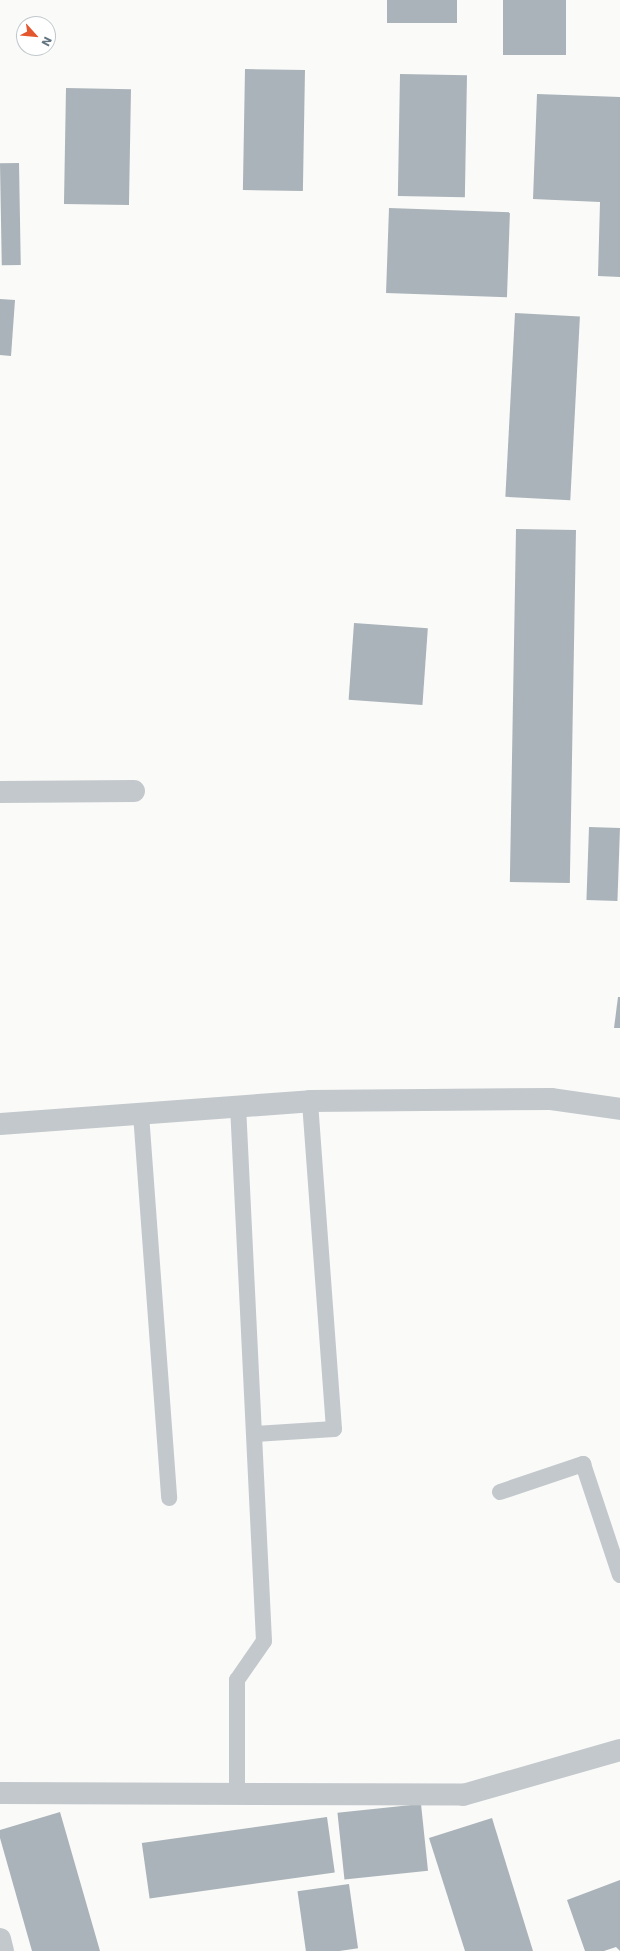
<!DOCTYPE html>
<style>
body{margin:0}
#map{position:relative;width:620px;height:1951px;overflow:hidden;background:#fafaf8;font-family:"DejaVu Sans",sans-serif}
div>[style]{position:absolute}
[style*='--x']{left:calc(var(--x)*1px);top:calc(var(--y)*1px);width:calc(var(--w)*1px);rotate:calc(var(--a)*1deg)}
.building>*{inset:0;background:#aab3b9;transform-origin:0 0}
.service>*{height:16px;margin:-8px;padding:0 8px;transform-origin:8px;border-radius:8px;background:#c3c8cc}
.minor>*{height:22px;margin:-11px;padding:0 11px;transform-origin:11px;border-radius:11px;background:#c3c8cc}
span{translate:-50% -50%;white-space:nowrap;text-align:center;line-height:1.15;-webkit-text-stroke:4px #fff;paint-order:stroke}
.north{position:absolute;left:16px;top:16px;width:40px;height:40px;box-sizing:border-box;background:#fff;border:1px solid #c1c8cd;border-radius:50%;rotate:117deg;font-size:11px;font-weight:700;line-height:16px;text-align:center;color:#657683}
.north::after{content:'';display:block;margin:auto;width:14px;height:18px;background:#e4572e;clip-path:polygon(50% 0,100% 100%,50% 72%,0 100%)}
</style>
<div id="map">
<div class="building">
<div style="left:387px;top:0;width:70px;height:23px"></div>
<div style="left:503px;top:0;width:63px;height:55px"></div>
<div style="left:245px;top:69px;width:60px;height:121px;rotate:1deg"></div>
<div style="left:400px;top:74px;width:67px;height:122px;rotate:1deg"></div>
<div style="left:66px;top:88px;width:65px;height:116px;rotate:1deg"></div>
<div style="clip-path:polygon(537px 94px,620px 97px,620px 277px,598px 276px,600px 202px,533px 199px)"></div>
<div style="left:19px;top:163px;width:102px;height:19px;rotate:89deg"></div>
<div style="left:389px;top:208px;width:121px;height:85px;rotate:2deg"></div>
<div style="clip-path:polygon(0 299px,15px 300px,11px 356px,0 355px)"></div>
<div style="left:515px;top:313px;width:65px;height:184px;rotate:3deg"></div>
<div style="left:516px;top:529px;width:60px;height:353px;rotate:1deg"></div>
<div style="left:354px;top:623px;width:74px;height:77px;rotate:4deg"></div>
<div style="left:589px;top:827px;width:31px;height:73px;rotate:2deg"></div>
<div style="clip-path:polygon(618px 997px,620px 997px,620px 1028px,614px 1028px)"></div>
<div style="left:421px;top:1804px;width:67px;height:84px;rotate:84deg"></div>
<div style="clip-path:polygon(60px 1812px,100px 1951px,32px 1951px,0 1838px,0 1830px)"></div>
<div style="left:327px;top:1817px;width:56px;height:187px;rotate:82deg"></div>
<div style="clip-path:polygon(492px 1818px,533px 1951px,465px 1951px,429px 1838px)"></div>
<div style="clip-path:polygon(620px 1880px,620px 1951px,616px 1947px,604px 1951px,585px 1951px,567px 1900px)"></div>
<div style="left:349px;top:1884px;width:65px;height:52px;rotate:82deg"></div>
</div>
<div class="service">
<div style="--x:141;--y:1114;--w:385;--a:85.8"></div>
<div style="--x:255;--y:1434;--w:79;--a:-3.6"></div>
<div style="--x:334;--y:1429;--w:329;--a:-94.2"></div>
<div style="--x:500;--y:1492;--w:88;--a:-18.6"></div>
<div style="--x:583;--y:1464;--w:117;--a:71.6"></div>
<div style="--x:237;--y:1794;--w:114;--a:-90"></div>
<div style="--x:237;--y:1680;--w:47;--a:-55.3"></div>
<div style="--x:264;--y:1641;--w:536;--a:-92.78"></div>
</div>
<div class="minor">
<div style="--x:0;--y:792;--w:134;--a:-0.4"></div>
<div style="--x:0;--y:1124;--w:311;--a:-4.2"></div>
<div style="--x:310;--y:1101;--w:241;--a:-0.5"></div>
<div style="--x:551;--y:1099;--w:70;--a:8.2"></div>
<div style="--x:0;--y:1793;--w:463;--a:0.2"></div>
<div style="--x:463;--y:1795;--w:163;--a:-16"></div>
<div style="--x:0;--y:1939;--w:12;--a:76"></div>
</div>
<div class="north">N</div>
</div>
